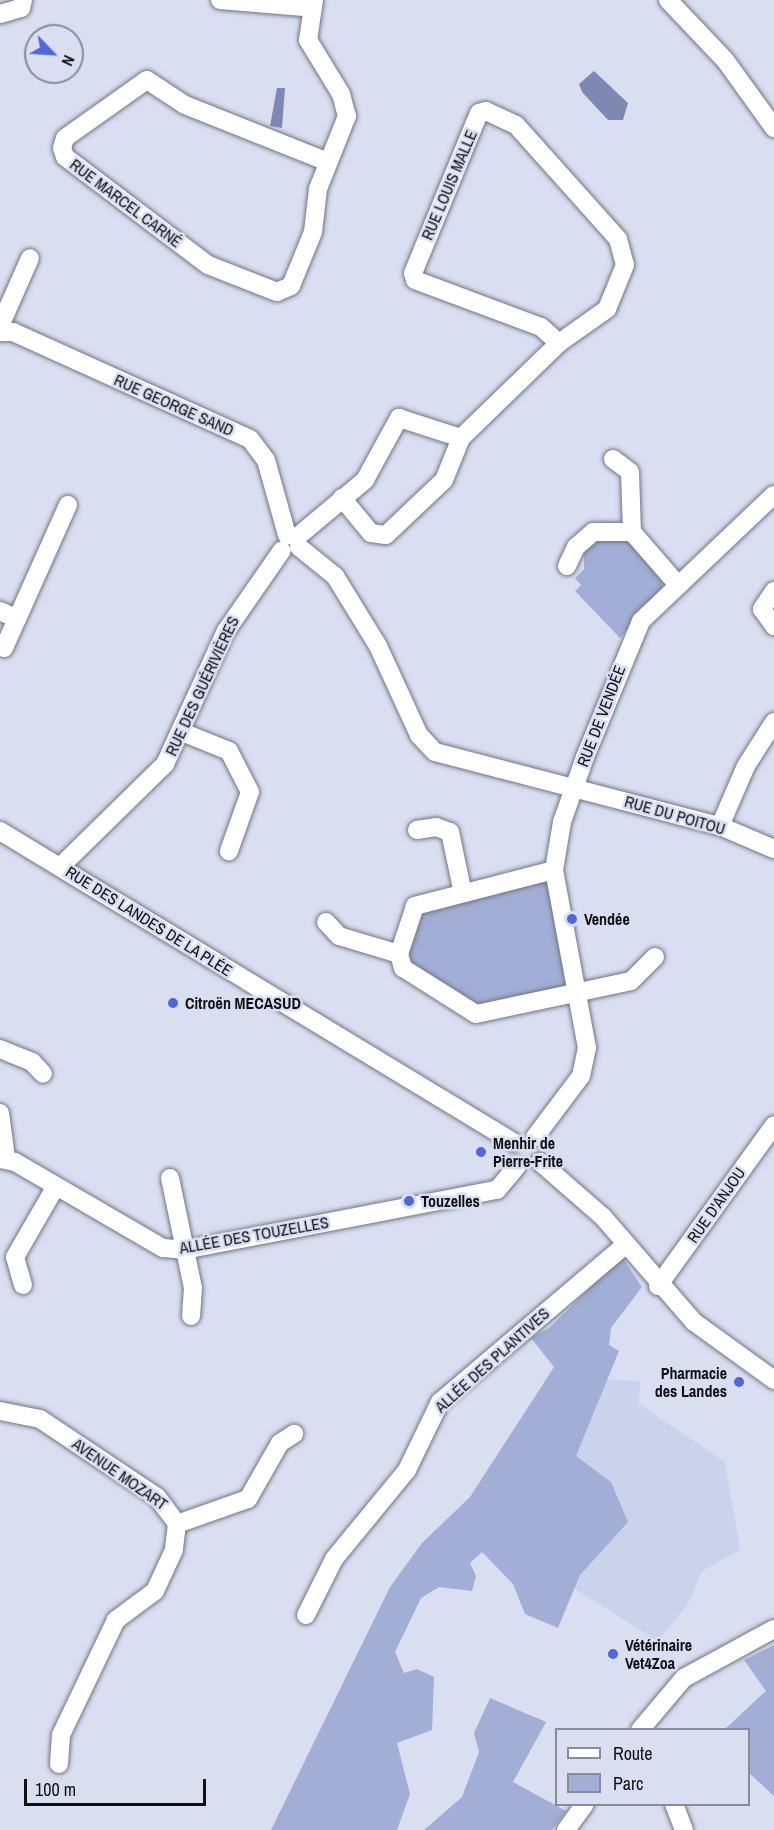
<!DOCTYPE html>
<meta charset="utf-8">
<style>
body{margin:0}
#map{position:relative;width:774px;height:1830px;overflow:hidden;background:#d9dff1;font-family:"Archivo Narrow",sans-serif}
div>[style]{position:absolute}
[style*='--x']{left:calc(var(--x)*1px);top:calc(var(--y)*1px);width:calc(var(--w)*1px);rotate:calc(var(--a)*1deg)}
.built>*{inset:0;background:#cbd2eb}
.green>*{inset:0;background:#a2aed5}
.water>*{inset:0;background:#7d89b3}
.roads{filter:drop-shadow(0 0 2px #707585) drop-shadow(0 0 2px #707585)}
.minor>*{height:18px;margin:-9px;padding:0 9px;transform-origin:9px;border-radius:9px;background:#fff}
.dots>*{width:16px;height:16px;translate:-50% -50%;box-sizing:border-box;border:3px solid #d9dff1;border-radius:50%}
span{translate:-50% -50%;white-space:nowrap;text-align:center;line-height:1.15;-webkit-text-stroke:5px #d9dff1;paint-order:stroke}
.street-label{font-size:16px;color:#0d0f15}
.poi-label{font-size:16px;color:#0d0f15;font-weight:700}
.left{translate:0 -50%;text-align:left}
.right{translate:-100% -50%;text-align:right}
.legend{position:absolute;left:555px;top:1728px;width:195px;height:78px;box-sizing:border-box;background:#d9dff1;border:2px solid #878c99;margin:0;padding:8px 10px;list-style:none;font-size:18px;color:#0d0f15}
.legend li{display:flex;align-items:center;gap:12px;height:30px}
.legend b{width:30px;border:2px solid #878c99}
.north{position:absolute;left:24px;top:24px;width:60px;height:60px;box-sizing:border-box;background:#d9dff1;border:2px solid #878c99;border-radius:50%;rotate:115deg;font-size:16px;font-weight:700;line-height:24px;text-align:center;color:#0d0f15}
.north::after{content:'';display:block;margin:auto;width:21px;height:27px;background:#5266dc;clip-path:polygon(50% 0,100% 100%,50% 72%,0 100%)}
.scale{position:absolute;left:24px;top:1779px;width:182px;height:27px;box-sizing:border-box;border:3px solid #0d0f15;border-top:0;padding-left:8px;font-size:18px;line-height:21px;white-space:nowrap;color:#0d0f15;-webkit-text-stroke:4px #d9dff1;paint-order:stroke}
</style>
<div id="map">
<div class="built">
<div style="clip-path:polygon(605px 1379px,640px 1381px,639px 1404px,725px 1462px,740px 1550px,702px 1571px,688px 1604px,658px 1641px,570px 1586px,575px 1456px)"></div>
</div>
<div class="green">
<div style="clip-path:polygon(595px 539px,627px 539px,662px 573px,662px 589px,620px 638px,575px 591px,581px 585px,575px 578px,584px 569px,584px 549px)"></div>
<div style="clip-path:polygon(548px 879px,568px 980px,563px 987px,475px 1006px,408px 965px,405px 952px,417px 907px)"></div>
<div style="clip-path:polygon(622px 1257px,642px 1287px,611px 1328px,609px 1345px,619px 1351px,576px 1456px,611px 1482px,628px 1522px,580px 1575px,558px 1628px,525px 1614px,513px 1584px,482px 1552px,470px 1563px,476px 1576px,472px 1591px,439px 1587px,421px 1598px,395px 1652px,404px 1673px,417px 1669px,434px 1677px,432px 1730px,397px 1743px,410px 1794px,397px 1830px,271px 1830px,390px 1587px,422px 1543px,470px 1497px,554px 1367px,531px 1338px,549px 1328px)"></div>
<div style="clip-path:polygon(774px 1645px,774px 1796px,749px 1773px,748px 1730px,725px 1729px,766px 1691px,744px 1660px)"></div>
<div style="clip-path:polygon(490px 1698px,546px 1722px,513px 1782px,566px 1811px,552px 1830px,424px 1830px,462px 1797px,479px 1752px,474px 1733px)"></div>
</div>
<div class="water">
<div style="clip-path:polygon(594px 71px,628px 103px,623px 120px,608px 120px,582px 92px,579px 84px)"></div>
<div style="clip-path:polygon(277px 88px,285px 88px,282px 128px,270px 126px)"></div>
</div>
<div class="roads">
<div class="minor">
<div style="--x:220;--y:0;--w:84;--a:4.8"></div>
<div style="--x:314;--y:0;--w:40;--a:98.5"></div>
<div style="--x:308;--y:40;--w:63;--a:58.6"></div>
<div style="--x:341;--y:94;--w:23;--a:75"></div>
<div style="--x:347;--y:116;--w:79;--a:111.7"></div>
<div style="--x:318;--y:189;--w:43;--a:96.6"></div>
<div style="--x:313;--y:232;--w:58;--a:112.2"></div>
<div style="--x:291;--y:286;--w:15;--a:157"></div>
<div style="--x:277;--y:292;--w:74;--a:-158.6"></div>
<div style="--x:208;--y:265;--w:179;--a:-142.9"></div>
<div style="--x:65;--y:157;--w:9;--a:-108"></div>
<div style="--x:62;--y:148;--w:10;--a:-73"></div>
<div style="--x:65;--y:138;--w:100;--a:-35.3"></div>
<div style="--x:147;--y:80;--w:45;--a:33.3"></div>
<div style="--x:185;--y:105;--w:154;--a:21.7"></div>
<div style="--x:668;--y:0;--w:83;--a:46.5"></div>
<div style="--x:725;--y:60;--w:84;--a:54.2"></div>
<div style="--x:0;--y:14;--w:22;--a:-16"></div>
<div style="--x:21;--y:8;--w:8;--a:-76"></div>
<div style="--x:0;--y:326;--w:74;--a:-66.2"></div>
<div style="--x:0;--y:332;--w:13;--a:0"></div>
<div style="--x:13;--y:332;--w:260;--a:24.3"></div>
<div style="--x:250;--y:439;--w:26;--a:53"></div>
<div style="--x:266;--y:460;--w:78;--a:74.4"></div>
<div style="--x:613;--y:459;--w:21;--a:37"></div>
<div style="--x:630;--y:472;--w:60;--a:88.1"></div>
<div style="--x:632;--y:532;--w:70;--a:49"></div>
<div style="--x:342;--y:498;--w:45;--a:50.4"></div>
<div style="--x:371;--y:533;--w:15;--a:8"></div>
<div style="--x:386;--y:535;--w:80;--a:-43.5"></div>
<div style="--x:444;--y:480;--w:45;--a:-68"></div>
<div style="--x:296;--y:538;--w:90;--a:-40"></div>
<div style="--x:365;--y:480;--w:71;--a:-61.3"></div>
<div style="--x:399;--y:418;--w:65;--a:17.9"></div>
<div style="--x:461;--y:438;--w:136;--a:-44.1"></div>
<div style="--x:559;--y:343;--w:59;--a:-35.3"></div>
<div style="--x:607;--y:309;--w:48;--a:-67.8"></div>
<div style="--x:625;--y:265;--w:27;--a:-105"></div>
<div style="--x:618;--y:239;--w:153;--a:-131.8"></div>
<div style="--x:516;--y:125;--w:33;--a:-155"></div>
<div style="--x:486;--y:111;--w:7;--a:164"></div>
<div style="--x:479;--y:113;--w:173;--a:112.4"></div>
<div style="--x:413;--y:273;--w:7;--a:74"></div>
<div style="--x:415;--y:280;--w:134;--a:20.5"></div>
<div style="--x:541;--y:327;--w:24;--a:42"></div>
<div style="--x:299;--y:547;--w:46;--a:38.9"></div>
<div style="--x:335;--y:576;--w:82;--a:58.4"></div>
<div style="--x:378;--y:646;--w:98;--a:65.3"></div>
<div style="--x:419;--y:735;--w:23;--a:47"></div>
<div style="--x:435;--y:752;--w:294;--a:14.6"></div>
<div style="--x:720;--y:826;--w:59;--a:23.1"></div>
<div style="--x:567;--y:566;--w:21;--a:-65"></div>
<div style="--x:576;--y:547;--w:23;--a:-41"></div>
<div style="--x:593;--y:532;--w:39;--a:0"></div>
<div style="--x:774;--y:591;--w:22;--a:124"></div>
<div style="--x:762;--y:609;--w:21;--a:55"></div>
<div style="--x:0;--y:611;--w:19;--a:25"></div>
<div style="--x:17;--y:619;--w:125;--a:-65.9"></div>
<div style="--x:4;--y:648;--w:32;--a:-66"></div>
<div style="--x:182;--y:732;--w:51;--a:22"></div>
<div style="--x:229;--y:751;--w:46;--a:62.9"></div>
<div style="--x:250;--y:792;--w:63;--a:109.6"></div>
<div style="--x:720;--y:826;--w:65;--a:-66.6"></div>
<div style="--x:746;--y:766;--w:52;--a:-57.5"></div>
<div style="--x:417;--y:830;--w:19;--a:-9"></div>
<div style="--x:436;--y:827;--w:15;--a:20"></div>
<div style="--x:450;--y:832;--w:58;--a:78.1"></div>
<div style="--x:0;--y:831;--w:600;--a:31.23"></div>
<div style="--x:61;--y:866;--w:146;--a:-44.4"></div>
<div style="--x:165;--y:764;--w:146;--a:-65.4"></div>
<div style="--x:226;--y:631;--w:98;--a:-55.3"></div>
<div style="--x:554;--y:870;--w:144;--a:165.5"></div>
<div style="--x:415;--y:906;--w:51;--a:108.4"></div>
<div style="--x:399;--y:954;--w:15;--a:74"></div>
<div style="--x:403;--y:968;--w:86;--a:32.2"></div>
<div style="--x:476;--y:1014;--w:158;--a:-12"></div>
<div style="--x:631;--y:981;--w:34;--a:-45"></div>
<div style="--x:326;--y:922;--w:19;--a:47"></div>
<div style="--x:339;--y:936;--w:63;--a:16.7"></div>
<div style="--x:0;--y:1049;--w:35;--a:22"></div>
<div style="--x:32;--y:1062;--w:16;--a:47"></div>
<div style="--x:0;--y:1113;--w:45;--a:82.4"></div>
<div style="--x:535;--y:1137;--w:76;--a:-53"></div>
<div style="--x:581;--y:1076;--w:29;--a:-78"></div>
<div style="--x:587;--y:1048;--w:181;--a:-100.5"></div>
<div style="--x:554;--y:870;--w:49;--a:-80.5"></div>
<div style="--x:562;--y:822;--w:69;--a:-70.5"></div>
<div style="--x:585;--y:757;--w:147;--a:-67.6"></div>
<div style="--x:641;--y:621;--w:183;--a:-43.5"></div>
<div style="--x:0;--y:1159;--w:15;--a:11"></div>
<div style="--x:15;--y:1162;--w:171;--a:30.2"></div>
<div style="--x:163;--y:1248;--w:21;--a:5"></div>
<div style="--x:184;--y:1250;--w:319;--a:-10.9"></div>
<div style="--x:497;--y:1190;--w:31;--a:-50"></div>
<div style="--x:540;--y:1162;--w:84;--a:41.1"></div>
<div style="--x:603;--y:1217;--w:139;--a:49.1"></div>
<div style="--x:694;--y:1322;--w:99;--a:35.9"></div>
<div style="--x:170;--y:1178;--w:112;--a:78.2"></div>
<div style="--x:193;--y:1288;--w:28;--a:94"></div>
<div style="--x:23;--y:1285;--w:29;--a:-106"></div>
<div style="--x:15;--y:1257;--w:82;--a:-60"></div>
<div style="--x:658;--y:1286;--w:198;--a:-54.2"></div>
<div style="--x:0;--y:1411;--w:41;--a:11.3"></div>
<div style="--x:40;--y:1419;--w:141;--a:33.7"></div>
<div style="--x:157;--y:1497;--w:34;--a:53"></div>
<div style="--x:177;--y:1524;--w:26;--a:97"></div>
<div style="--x:174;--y:1550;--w:45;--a:114.9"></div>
<div style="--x:155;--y:1591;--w:49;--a:143.4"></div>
<div style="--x:116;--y:1620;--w:127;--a:115.6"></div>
<div style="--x:61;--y:1735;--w:29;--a:94"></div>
<div style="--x:177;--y:1524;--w:75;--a:-19.4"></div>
<div style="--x:248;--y:1499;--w:64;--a:-60.3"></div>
<div style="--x:280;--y:1443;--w:17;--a:-33"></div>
<div style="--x:306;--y:1615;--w:63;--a:-63.4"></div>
<div style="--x:334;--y:1559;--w:115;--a:-50.6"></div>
<div style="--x:407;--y:1470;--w:76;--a:-64.1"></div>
<div style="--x:440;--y:1402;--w:244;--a:-40.3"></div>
<div style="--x:640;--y:1730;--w:68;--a:-49.8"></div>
<div style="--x:684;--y:1678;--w:102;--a:-28.6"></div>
<div style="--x:674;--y:1804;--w:28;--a:69"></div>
<div style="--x:566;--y:1830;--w:32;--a:-54"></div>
</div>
</div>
<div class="dots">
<div style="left:572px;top:919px;background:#5266dc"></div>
<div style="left:173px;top:1003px;background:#5266dc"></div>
<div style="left:481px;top:1152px;background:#5266dc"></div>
<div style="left:409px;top:1201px;background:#5266dc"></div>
<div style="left:739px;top:1382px;background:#5266dc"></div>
<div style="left:613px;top:1654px;background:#5266dc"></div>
</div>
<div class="street-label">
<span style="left:449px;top:185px;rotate:-67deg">RUE LOUIS MALLE</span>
<span style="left:126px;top:203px;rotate:37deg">RUE MARCEL CARNÉ</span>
<span style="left:174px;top:405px;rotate:24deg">RUE GEORGE SAND</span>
<span style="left:202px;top:686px;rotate:-65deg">RUE DES GUÉRIVIÈRES</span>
<span style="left:601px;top:716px;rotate:-69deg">RUE DE VENDÉE</span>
<span style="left:675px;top:815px;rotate:16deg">RUE DU POITOU</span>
<span style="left:149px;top:921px;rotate:32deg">RUE DES LANDES DE LA PLÉE</span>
<span style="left:716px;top:1205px;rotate:-55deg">RUE D'ANJOU</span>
<span style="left:254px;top:1235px;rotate:-10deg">ALLÉE DES TOUZELLES</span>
<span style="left:492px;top:1360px;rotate:-42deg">ALLÉE DES PLANTIVES</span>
<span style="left:120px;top:1474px;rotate:35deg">AVENUE MOZART</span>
</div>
<div class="poi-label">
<span class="left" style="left:584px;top:919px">Vendée</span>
<span class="left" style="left:185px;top:1003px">Citroën MECASUD</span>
<span class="left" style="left:493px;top:1152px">Menhir de<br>Pierre-Frite</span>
<span class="left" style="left:421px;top:1201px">Touzelles</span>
<span class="right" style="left:727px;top:1382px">Pharmacie<br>des Landes</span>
<span class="left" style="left:625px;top:1654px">Vétérinaire<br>Vet4Zoa</span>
</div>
<ul class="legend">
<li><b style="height:8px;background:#fff"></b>Route</li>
<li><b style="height:16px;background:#a2aed5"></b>Parc</li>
</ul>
<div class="north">N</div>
<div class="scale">100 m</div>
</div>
